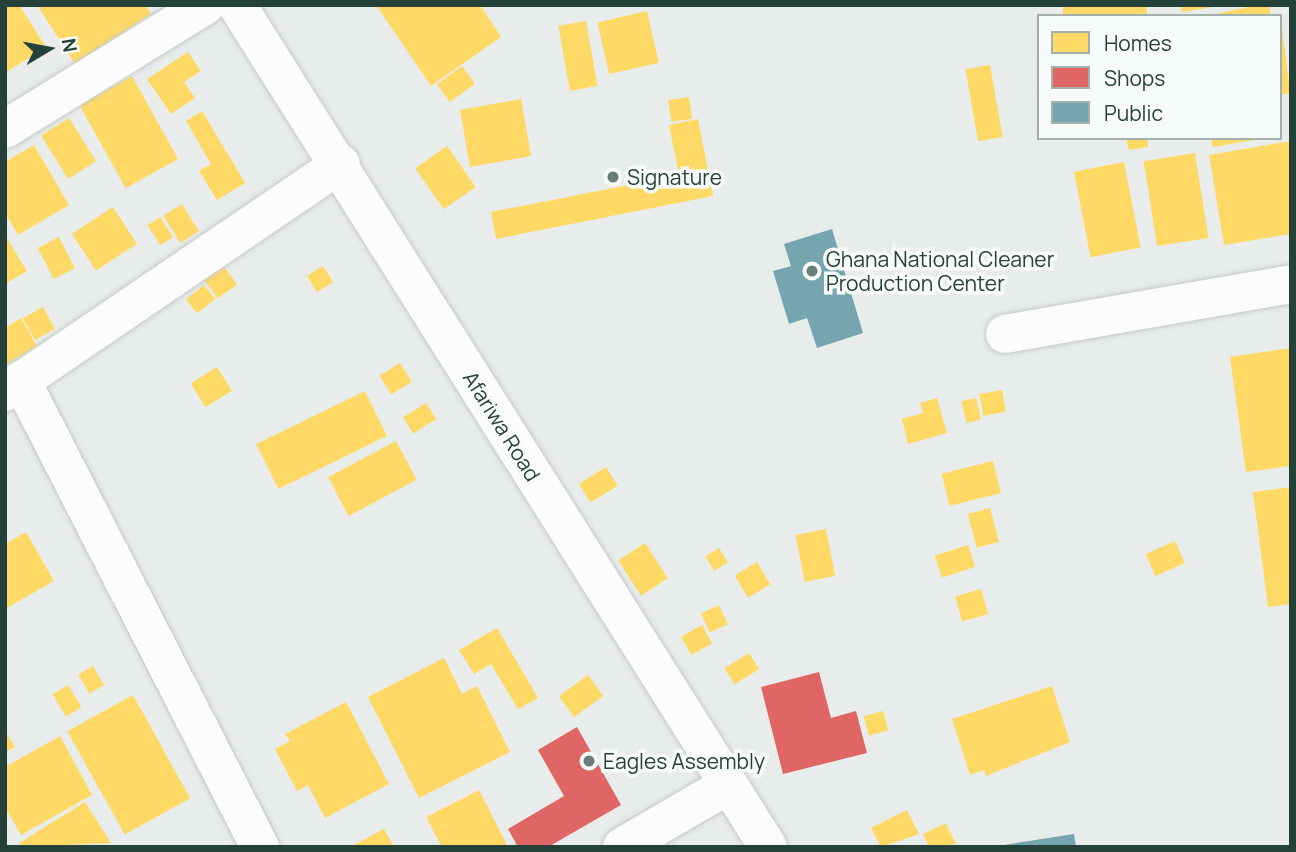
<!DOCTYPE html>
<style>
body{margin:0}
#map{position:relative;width:1296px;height:852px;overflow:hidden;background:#e8edeb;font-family:Manrope,sans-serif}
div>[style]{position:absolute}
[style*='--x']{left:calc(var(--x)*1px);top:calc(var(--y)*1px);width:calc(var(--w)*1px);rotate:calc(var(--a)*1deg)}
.homes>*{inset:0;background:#ffd966;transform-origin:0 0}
.shops>*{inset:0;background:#e06666}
.public>*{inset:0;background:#76a5af}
.roads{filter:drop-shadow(0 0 2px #c5cac8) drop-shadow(0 0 2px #c5cac8)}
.minor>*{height:38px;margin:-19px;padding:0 19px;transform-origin:19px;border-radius:19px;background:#fcfcfc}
.dots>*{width:19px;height:19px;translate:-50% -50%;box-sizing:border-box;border:4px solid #f7fbf9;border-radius:50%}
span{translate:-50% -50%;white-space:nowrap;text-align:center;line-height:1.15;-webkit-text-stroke:7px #f7fbf9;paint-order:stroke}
.poi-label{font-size:21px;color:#24423a}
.left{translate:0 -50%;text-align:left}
.street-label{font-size:21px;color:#24423a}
.frame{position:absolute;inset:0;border:7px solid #24423a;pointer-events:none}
.legend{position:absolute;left:1037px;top:14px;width:245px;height:126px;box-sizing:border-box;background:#f7fbf9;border:2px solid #a3b1ad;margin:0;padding:9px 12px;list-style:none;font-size:21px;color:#24423a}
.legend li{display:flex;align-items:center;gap:14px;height:35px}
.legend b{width:35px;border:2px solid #a3b1ad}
.north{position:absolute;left:14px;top:14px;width:70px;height:70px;-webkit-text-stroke:5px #f7fbf9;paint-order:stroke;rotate:80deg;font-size:19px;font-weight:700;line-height:28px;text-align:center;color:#24423a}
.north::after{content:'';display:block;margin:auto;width:24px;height:32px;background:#24423a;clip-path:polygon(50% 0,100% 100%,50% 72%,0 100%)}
</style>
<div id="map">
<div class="homes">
<div style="clip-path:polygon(5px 5px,19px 5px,46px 47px,5px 73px)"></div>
<div style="clip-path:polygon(37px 5px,145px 5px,151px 14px,75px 64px)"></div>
<div style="clip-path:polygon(376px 5px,480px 5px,501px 37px,431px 86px)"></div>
<div style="left:1063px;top:5px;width:84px;height:12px"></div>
<div style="clip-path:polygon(1181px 5px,1213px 5px,1213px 7px,1182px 12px)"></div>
<div style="clip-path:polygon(1269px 5px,1271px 16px,1206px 16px,1258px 5px)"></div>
<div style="left:647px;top:11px;width:53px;height:51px;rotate:77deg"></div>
<div style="left:586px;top:21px;width:66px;height:28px;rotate:80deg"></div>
<div style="clip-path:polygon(1282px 27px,1290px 93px,1280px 95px,1280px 28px)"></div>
<div style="clip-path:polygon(188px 52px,201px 71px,184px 82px,195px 98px,171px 114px,147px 79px)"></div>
<div style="left:990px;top:65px;width:73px;height:25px;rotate:80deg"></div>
<div style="left:462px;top:66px;width:22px;height:31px;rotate:54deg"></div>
<div style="left:132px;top:76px;width:95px;height:60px;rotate:61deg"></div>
<div style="left:689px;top:97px;width:22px;height:21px;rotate:82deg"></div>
<div style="left:521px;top:99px;width:58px;height:62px;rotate:80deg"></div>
<div style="clip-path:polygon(202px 111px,245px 183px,217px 200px,199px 171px,211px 164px,186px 121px)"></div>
<div style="left:69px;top:118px;width:51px;height:33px;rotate:58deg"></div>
<div style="clip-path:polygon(698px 119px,713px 196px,496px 239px,491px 212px,679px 175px,669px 125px)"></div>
<div style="clip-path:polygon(1126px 138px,1147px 138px,1148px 147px,1129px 150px)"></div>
<div style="clip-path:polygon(1211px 138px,1254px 138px,1255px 140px,1212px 147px)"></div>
<div style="clip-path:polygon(1291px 141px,1291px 234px,1224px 245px,1209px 155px)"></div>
<div style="clip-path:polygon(34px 145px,69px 205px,18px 235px,5px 213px,5px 162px)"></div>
<div style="left:447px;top:146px;width:50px;height:39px;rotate:55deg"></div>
<div style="left:1195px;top:153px;width:86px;height:52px;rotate:81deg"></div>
<div style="left:1124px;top:162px;width:87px;height:51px;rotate:79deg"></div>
<div style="left:182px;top:204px;width:32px;height:22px;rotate:58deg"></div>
<div style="left:113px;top:207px;width:44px;height:49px;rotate:57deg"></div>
<div style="left:160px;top:217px;width:24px;height:15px;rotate:57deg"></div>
<div style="clip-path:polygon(5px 235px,27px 271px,5px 284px)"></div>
<div style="left:59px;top:237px;width:35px;height:24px;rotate:63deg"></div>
<div style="left:223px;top:265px;width:24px;height:24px;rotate:54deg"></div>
<div style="left:323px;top:266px;width:19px;height:19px;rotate:58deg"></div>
<div style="left:204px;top:285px;width:18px;height:23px;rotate:52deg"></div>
<div style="left:43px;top:307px;width:25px;height:23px;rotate:61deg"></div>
<div style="clip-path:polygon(21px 318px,37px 346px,5px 365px,5px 328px)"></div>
<div style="clip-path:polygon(1291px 348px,1291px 466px,1246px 472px,1230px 357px)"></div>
<div style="left:400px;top:363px;width:22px;height:24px;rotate:58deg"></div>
<div style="left:217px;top:367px;width:28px;height:31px;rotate:58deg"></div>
<div style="left:1002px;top:390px;width:22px;height:23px;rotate:80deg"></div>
<div style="left:365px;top:391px;width:50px;height:121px;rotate:64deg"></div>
<div style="clip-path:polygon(937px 398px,947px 433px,908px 444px,902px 419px,923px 413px,920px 403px)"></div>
<div style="left:976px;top:398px;width:22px;height:15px;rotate:77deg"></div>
<div style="left:426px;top:403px;width:19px;height:27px;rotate:58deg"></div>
<div style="left:396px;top:441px;width:44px;height:77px;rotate:62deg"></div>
<div style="left:993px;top:461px;width:33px;height:53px;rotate:76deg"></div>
<div style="left:606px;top:467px;width:22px;height:32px;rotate:58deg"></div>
<div style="clip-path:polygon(1291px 487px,1291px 604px,1268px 607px,1253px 492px)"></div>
<div style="left:990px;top:508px;width:35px;height:23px;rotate:75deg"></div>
<div style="left:826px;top:529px;width:48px;height:31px;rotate:79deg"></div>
<div style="clip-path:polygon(26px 532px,54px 581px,5px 609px,5px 544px)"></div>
<div style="left:1175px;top:541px;width:24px;height:32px;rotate:66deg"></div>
<div style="left:645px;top:543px;width:42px;height:32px;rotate:57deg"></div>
<div style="left:968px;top:545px;width:23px;height:35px;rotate:72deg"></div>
<div style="left:719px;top:548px;width:17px;height:16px;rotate:59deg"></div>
<div style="left:757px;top:562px;width:26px;height:26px;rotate:59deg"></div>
<div style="left:981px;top:589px;width:26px;height:27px;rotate:74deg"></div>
<div style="left:719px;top:605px;width:21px;height:20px;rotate:65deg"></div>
<div style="left:702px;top:625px;width:21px;height:24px;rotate:61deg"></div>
<div style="clip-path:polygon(497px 628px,538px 698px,518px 709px,491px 664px,474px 674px,459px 650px)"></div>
<div style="left:749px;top:653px;width:19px;height:29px;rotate:58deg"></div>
<div style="clip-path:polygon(444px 658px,462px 694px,477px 686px,510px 752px,419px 798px,368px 697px)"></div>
<div style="left:93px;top:666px;width:22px;height:17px;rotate:60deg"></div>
<div style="left:588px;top:675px;width:26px;height:36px;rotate:54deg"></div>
<div style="left:68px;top:685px;width:26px;height:18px;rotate:59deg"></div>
<div style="clip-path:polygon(1052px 686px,1070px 742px,986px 776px,984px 770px,970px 775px,952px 719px)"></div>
<div style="left:133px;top:695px;width:118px;height:75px;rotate:61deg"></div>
<div style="clip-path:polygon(346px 702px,389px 784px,325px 818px,308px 785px,297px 791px,275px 749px,290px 741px,285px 734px)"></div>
<div style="left:883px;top:711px;width:20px;height:20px;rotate:75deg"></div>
<div style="clip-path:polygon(5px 731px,15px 747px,5px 752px)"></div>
<div style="clip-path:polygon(60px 736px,92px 795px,21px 835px,5px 807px,5px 767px)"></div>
<div style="clip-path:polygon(479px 790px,508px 847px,442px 847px,426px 817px)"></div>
<div style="clip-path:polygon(85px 802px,111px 843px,22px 847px,19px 843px)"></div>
<div style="clip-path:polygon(907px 810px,919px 834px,881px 847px,871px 828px)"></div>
<div style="clip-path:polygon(946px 823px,956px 844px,929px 847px,923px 834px)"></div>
<div style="clip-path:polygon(384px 829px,394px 847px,350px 847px)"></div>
</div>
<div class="shops">
<div style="clip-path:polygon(819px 672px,831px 718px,856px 711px,867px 753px,783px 774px,761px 687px)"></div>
<div style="clip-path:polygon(577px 727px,621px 805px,548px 847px,518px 847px,508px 829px,564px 796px,538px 750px)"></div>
</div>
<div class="public">
<div style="clip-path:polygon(832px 229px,863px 333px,817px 348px,807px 318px,789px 324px,773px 271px,791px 266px,784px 244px)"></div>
<div style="clip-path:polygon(1074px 834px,1076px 847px,1004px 847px,1004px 845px)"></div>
</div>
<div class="roads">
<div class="minor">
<div style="--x:237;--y:5;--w:995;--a:57.76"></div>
<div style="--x:5;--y:129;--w:236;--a:-31.7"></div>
<div style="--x:1005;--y:334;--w:290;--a:-9.9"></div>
<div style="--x:21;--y:380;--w:525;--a:62.9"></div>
<div style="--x:5;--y:392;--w:406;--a:-34.2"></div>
<div style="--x:622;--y:847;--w:123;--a:-30.3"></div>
</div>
</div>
<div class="dots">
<div style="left:613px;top:177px;background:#697e78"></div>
<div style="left:812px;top:271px;background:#697e78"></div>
<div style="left:589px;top:761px;background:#697e78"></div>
</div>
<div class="poi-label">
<span class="left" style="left:627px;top:177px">Signature</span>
<span class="left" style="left:826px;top:271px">Ghana National Cleaner<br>Production Center</span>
<span class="left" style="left:603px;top:761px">Eagles Assembly</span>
</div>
<div class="street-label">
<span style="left:502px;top:426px;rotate:58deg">Afariwa Road</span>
</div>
<div class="frame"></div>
<ul class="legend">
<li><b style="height:19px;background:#ffd966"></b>Homes</li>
<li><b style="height:19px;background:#e06666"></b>Shops</li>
<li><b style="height:19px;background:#76a5af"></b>Public</li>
</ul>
<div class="north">N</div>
</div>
